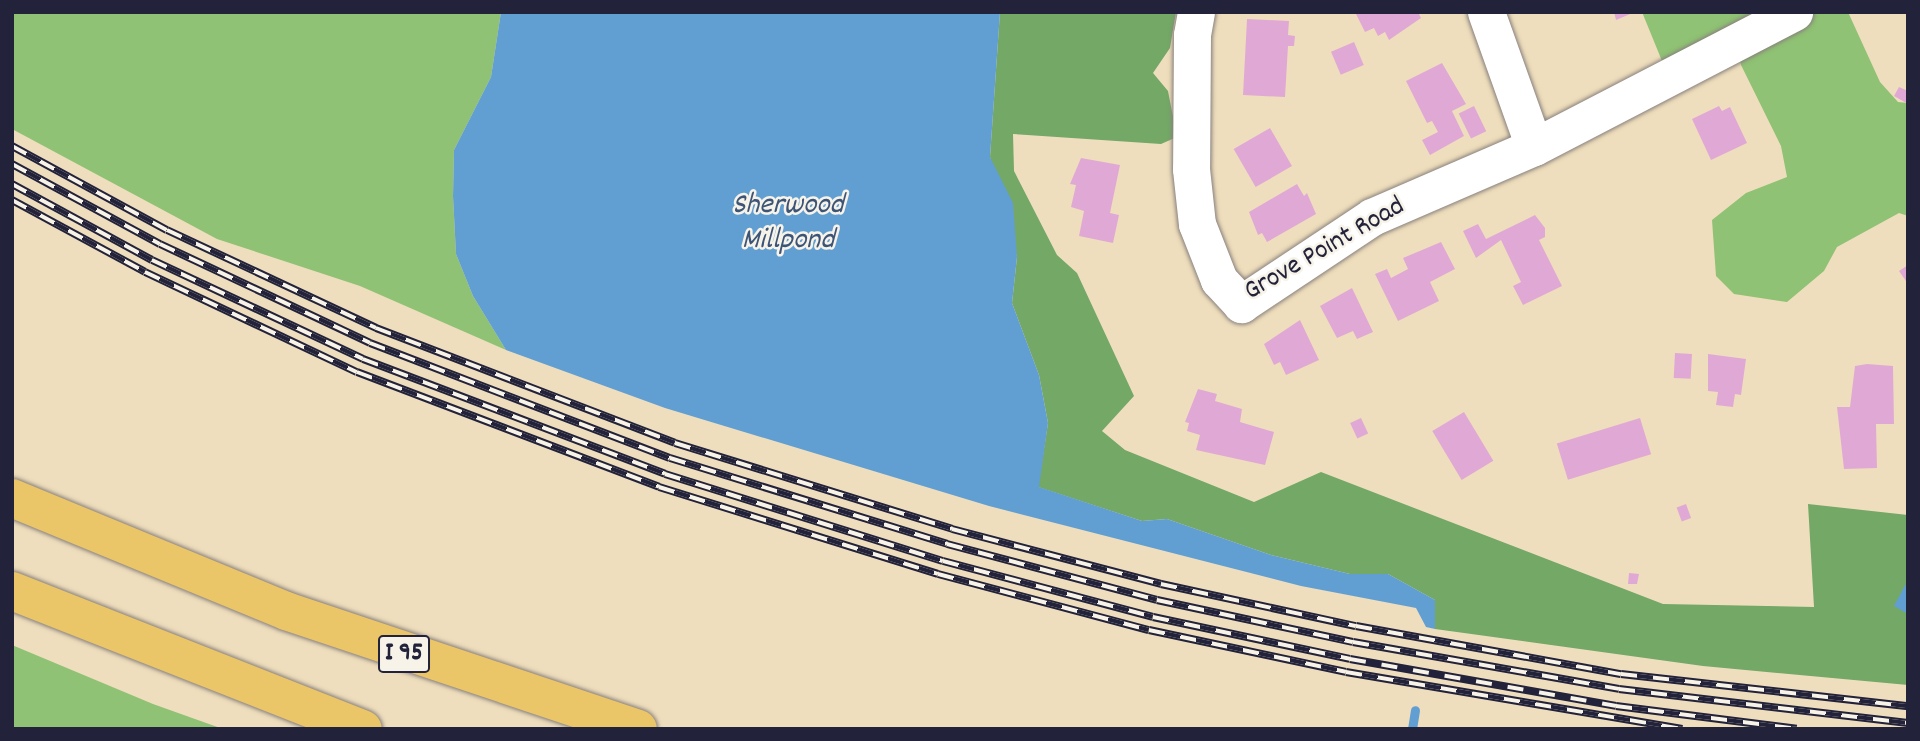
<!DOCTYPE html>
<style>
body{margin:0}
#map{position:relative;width:1920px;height:741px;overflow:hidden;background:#efdebd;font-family:Dekko,sans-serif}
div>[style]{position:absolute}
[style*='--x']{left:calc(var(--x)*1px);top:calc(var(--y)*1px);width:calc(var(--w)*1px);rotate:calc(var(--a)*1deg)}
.green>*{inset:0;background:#8fc274}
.forest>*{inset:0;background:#73a866}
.water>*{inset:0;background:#619fd3}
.stream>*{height:9px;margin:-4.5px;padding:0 4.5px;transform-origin:4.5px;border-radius:4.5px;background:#619fd3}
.building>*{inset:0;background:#e0a9d5;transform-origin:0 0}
.roads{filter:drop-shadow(0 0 2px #88807c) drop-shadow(0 0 2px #88807c)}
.minor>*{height:37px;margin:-18.5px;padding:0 18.5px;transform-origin:18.5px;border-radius:18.5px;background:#fff}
.highway>*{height:38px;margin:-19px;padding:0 19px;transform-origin:19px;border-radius:19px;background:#ebc669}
.rail>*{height:8px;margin-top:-4px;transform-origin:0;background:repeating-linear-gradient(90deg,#f7f3e8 0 16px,#22223b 0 32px);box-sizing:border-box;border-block:2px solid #22223b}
span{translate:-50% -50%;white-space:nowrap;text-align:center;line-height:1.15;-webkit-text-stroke:5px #f7f3e8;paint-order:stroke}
.shield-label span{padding:2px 5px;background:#f7f3e8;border:2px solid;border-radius:5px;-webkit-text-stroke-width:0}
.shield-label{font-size:26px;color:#22223b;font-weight:700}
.street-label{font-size:28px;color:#22223b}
.water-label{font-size:30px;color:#3b5478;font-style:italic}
.frame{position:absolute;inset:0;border:14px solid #22223b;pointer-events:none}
</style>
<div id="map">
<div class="green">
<div style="clip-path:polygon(12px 12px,501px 12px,491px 77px,454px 150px,453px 196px,456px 254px,473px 296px,506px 350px,360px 286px,217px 239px,12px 129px)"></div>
<div style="clip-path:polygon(1642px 12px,1770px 12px,1779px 29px,1815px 12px,1848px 12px,1880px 82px,1898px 102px,1908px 103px,1908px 216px,1899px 213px,1837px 247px,1824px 271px,1787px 302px,1734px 294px,1716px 276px,1712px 220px,1746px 193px,1787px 177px,1781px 146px,1741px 65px,1733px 27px,1662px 61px)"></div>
<div style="clip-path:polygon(12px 645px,153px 704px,223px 729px,12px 729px)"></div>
</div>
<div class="forest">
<div style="clip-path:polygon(1000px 12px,1176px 12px,1170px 48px,1153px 73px,1168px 91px,1177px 137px,1161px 144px,1013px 134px,1014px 171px,1057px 255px,1077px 273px,1134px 396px,1102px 431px,1125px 450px,1254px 502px,1321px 472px,1663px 604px,1814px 607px,1808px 504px,1908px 515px,1908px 685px,1703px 666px,1435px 629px,1435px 600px,1388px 574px,1350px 574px,1271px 555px,1167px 519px,1142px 521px,1038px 487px,1048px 423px,1039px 375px,1012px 303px,1017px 257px,990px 157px)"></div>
</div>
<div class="water">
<div style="clip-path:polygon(501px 12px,1000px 12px,990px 157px,1013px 203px,1017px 257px,1012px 303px,1039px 375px,1048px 423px,1039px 487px,1142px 521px,1167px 519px,1271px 555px,1350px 574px,1388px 574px,1435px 600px,1435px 629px,1426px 627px,1416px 608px,1301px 586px,989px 506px,665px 408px,506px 350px,473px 296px,456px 254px,453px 196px,454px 150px,491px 77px)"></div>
<div style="clip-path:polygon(1908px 580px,1908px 614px,1894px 606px)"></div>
</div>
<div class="stream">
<div style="--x:1412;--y:729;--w:19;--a:-81"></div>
</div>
<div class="building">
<div style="clip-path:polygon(1360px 12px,1418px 12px,1421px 18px,1389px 40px,1385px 32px,1378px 36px,1374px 28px,1365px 32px,1356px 14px)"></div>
<div style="clip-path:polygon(1614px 12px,1635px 12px,1616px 20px)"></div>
<div style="clip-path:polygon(1247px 19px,1289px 21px,1288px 35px,1295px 36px,1294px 46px,1288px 46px,1285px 97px,1243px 95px)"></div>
<div style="left:1354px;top:42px;width:25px;height:25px;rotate:67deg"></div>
<div style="clip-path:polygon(1442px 63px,1466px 104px,1452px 111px,1464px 136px,1430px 155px,1422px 140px,1438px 132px,1432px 121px,1427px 123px,1406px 81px)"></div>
<div style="clip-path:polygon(1899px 87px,1908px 91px,1908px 104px,1894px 96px)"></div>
<div style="left:1474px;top:106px;width:28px;height:17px;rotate:64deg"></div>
<div style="clip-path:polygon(1719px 106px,1722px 111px,1730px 107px,1747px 143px,1711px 160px,1692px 119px)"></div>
<div style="left:1270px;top:128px;width:44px;height:42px;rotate:60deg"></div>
<div style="clip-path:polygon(1081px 158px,1120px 165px,1110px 213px,1119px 215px,1113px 243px,1079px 236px,1084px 211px,1071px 207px,1076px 185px,1070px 184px)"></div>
<div style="clip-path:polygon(1297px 184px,1304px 196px,1307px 193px,1316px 214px,1267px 242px,1262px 233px,1258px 235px,1249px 212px)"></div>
<div style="clip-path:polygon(1535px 215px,1545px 228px,1545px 237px,1539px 240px,1562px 286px,1523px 305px,1513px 286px,1521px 282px,1501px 240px,1476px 258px,1463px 231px,1478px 224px,1486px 239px)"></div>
<div style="clip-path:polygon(1441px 242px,1455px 269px,1430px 282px,1439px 301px,1398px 321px,1375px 274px,1387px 269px,1391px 278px,1408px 269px,1403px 258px)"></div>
<div style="clip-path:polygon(1908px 265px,1908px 284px,1899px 271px)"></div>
<div style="clip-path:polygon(1352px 288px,1373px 332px,1357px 339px,1353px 331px,1337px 338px,1320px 306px)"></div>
<div style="clip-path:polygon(1300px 320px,1319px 360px,1286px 375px,1280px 362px,1274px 365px,1264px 344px)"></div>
<div style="left:1675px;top:353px;width:17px;height:25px;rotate:3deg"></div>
<div style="clip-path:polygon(1708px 354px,1746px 359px,1741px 395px,1735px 394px,1733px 407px,1716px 405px,1718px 392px,1708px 391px)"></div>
<div style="clip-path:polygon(1867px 364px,1893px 366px,1894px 424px,1876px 424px,1877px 468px,1844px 469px,1837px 407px,1850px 407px,1855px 366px)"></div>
<div style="clip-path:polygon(1198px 389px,1217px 394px,1215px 401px,1242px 409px,1240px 422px,1274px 432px,1265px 465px,1196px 450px,1200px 435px,1187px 431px,1189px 423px,1185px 422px)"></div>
<div style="left:1464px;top:412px;width:57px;height:37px;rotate:59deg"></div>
<div style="left:1361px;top:418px;width:17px;height:12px;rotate:65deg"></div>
<div style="left:1640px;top:418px;width:38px;height:87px;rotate:73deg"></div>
<div style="left:1686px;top:504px;width:15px;height:10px;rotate:70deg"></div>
<div style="clip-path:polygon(1629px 573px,1639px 574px,1637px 584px,1628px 584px)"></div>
</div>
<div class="roads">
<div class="minor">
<div style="--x:1196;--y:12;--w:23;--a:100"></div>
<div style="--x:1192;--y:35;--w:134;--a:90.4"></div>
<div style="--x:1191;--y:169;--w:55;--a:83.8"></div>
<div style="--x:1197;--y:224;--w:60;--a:68.6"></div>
<div style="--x:1219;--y:280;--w:33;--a:47"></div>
<div style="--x:1241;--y:304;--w:157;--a:-33.6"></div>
<div style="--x:1372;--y:217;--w:176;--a:-23.4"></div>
<div style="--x:1534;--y:147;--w:293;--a:-27.4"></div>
<div style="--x:1486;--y:12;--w:143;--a:70.4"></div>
</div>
<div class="highway">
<div style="--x:12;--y:498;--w:296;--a:22.4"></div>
<div style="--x:286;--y:611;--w:371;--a:18.5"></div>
<div style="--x:12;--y:591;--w:377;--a:21.5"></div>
</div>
</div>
<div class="rail">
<div style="--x:12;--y:146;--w:176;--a:28.5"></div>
<div style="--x:167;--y:230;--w:231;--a:25.1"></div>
<div style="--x:376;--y:328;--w:320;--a:21"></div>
<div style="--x:675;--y:443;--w:290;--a:17.2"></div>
<div style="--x:952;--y:529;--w:216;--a:14.7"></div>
<div style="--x:1161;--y:584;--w:199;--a:12.2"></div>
<div style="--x:1356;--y:626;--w:269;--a:10.3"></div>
<div style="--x:1621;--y:674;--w:289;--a:6.4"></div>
<div style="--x:12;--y:164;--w:168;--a:28.4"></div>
<div style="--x:160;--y:244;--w:232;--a:25.2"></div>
<div style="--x:370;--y:343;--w:321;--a:21"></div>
<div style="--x:670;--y:458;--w:290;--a:17.2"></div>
<div style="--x:947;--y:544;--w:217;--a:14.9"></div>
<div style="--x:1157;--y:600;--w:200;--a:12.1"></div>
<div style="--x:1353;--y:642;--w:270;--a:10"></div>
<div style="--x:1619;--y:689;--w:291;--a:6.7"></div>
<div style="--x:12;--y:184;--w:159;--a:28.5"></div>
<div style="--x:152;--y:260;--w:233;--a:25.1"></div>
<div style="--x:363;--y:359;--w:323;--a:20.8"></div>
<div style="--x:665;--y:474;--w:291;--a:17.4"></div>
<div style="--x:943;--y:561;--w:217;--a:14.9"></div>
<div style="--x:1153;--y:617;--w:201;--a:12"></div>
<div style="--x:1350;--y:659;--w:270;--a:10"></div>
<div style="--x:1616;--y:706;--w:182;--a:7.2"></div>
<div style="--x:12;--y:200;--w:151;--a:28.4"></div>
<div style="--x:145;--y:272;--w:234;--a:25.3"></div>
<div style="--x:357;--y:372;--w:323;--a:20.8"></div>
<div style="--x:659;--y:487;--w:292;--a:17.3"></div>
<div style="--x:938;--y:574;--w:218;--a:14.9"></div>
<div style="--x:1149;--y:630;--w:201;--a:12"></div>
<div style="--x:1346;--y:672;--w:341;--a:9.6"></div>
</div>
<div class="shield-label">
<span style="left:404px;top:654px">I 95</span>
</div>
<div class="street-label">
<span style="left:1325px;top:250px;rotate:-30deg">Grove Point Road</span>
</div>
<div class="water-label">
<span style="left:788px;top:224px">Sherwood<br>Millpond</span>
</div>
<div class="frame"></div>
</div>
